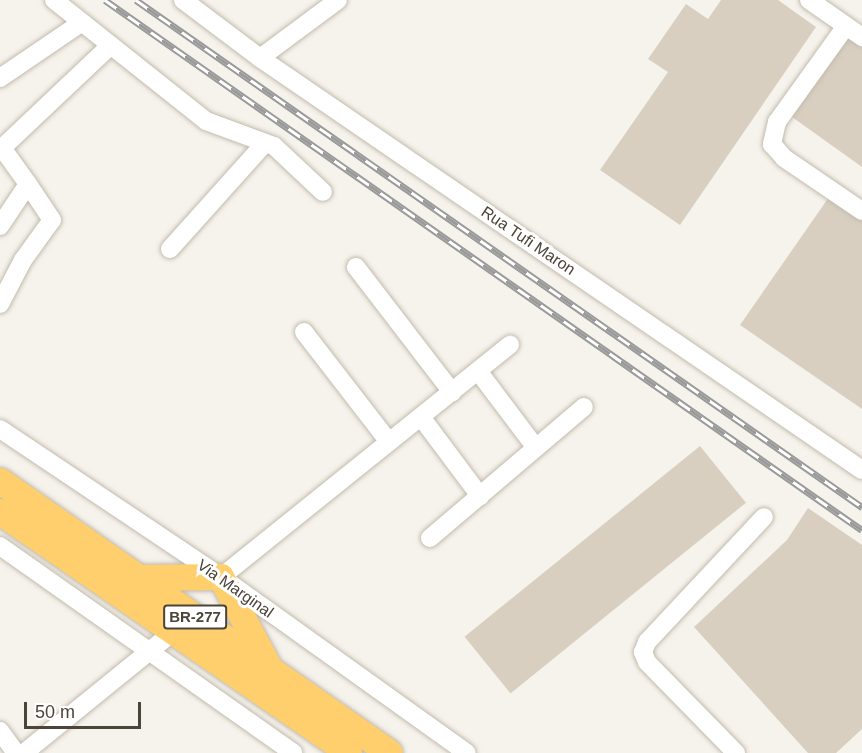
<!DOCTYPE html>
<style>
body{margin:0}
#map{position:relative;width:862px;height:753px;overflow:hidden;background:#f6f3ec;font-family:Helvetica,sans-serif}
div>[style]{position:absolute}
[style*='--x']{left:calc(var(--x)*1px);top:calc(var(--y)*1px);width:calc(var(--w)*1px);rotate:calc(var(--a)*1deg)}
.building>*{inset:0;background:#d8cfc1;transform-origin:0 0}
.roads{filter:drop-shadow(0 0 2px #c2bbae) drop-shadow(0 0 2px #c2bbae)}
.minor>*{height:18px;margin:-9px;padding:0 9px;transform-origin:9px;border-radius:9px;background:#fff}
.highway>*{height:26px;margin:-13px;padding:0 13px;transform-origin:13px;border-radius:13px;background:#ffcf6e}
.rail>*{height:7px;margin-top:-3.5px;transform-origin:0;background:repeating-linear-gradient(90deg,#fff 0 14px,#9a9a9a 0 28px);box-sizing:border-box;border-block:2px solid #9a9a9a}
span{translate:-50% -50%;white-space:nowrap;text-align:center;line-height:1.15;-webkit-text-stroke:6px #fff;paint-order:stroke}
.shield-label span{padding:2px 4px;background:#fff;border:2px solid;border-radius:4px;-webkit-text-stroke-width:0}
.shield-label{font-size:15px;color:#4b4439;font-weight:700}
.street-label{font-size:16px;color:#4b4439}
.scale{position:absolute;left:24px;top:702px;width:117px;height:27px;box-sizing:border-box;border:3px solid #4b4439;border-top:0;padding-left:8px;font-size:18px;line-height:21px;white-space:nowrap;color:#4b4439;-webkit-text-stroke:4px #fff;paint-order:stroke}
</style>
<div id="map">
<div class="building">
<div style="clip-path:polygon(721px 0,778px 0,816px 27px,680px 225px,600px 170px,668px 72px,648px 59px,686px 4px,708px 19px)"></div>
<div style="clip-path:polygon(848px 39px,862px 48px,862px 167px,792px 117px)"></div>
<div style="clip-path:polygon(829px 197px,862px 220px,862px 409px,740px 325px)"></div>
<div style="left:700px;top:446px;width:73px;height:303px;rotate:51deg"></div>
<div style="clip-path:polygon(808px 508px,862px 545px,862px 729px,836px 753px,808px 753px,694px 627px,787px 540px)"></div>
</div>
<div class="roads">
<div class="minor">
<div style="--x:54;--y:0;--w:194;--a:38.5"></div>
<div style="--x:206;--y:121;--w:72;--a:20.2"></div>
<div style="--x:274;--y:146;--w:67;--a:43.2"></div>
<div style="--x:183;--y:0;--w:96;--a:37"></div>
<div style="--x:260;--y:58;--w:729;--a:34.39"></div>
<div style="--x:809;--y:0;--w:65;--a:34.9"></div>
<div style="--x:846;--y:26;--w:118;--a:125.7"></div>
<div style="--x:777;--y:122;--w:23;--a:103"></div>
<div style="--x:772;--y:144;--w:18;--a:49"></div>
<div style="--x:784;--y:158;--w:94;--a:34.2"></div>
<div style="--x:260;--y:58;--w:97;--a:-36.6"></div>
<div style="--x:0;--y:78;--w:98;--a:-34.2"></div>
<div style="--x:0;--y:226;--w:50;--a:-56.3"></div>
<div style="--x:28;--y:184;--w:44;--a:-125.8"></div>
<div style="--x:2;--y:148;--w:149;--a:-43.4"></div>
<div style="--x:170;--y:249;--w:142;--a:-48.1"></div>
<div style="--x:356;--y:267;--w:158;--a:52.5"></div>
<div style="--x:0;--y:304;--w:50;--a:-62.4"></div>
<div style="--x:23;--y:260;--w:49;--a:-54.1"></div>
<div style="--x:52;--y:220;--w:43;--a:-123.7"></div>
<div style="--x:304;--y:332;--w:139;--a:52.3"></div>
<div style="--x:478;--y:371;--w:96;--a:53"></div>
<div style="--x:421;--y:417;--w:99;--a:53.2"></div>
<div style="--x:0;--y:429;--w:266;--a:33.8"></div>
<div style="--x:221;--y:577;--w:302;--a:35.6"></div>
<div style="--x:430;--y:538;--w:202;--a:-40.4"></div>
<div style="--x:0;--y:546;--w:359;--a:35.2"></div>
<div style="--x:221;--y:577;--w:371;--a:-38.8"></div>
<div style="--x:0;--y:731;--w:27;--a:54"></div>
<div style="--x:24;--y:753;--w:192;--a:-39.1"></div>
<div style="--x:736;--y:753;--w:127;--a:-134.4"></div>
<div style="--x:647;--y:662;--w:11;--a:-112"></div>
<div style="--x:643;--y:652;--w:11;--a:-68"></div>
<div style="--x:647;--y:642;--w:171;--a:-46.9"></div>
</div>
<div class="highway">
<div style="--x:0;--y:481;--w:475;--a:34.9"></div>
<div style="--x:0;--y:512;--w:424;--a:34.6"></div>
<div style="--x:139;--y:578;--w:82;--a:-0.7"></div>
<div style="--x:221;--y:577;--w:98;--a:61.9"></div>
</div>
</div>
<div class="rail">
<div style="--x:105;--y:0;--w:924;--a:35"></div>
<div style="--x:136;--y:0;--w:886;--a:34.93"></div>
</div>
<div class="shield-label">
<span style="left:195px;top:617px">BR-277</span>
</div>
<div class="street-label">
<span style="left:528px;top:241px;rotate:34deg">Rua Tufi Maron</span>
<span style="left:235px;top:589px;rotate:35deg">Via Marginal</span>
</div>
<div class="scale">50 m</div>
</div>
